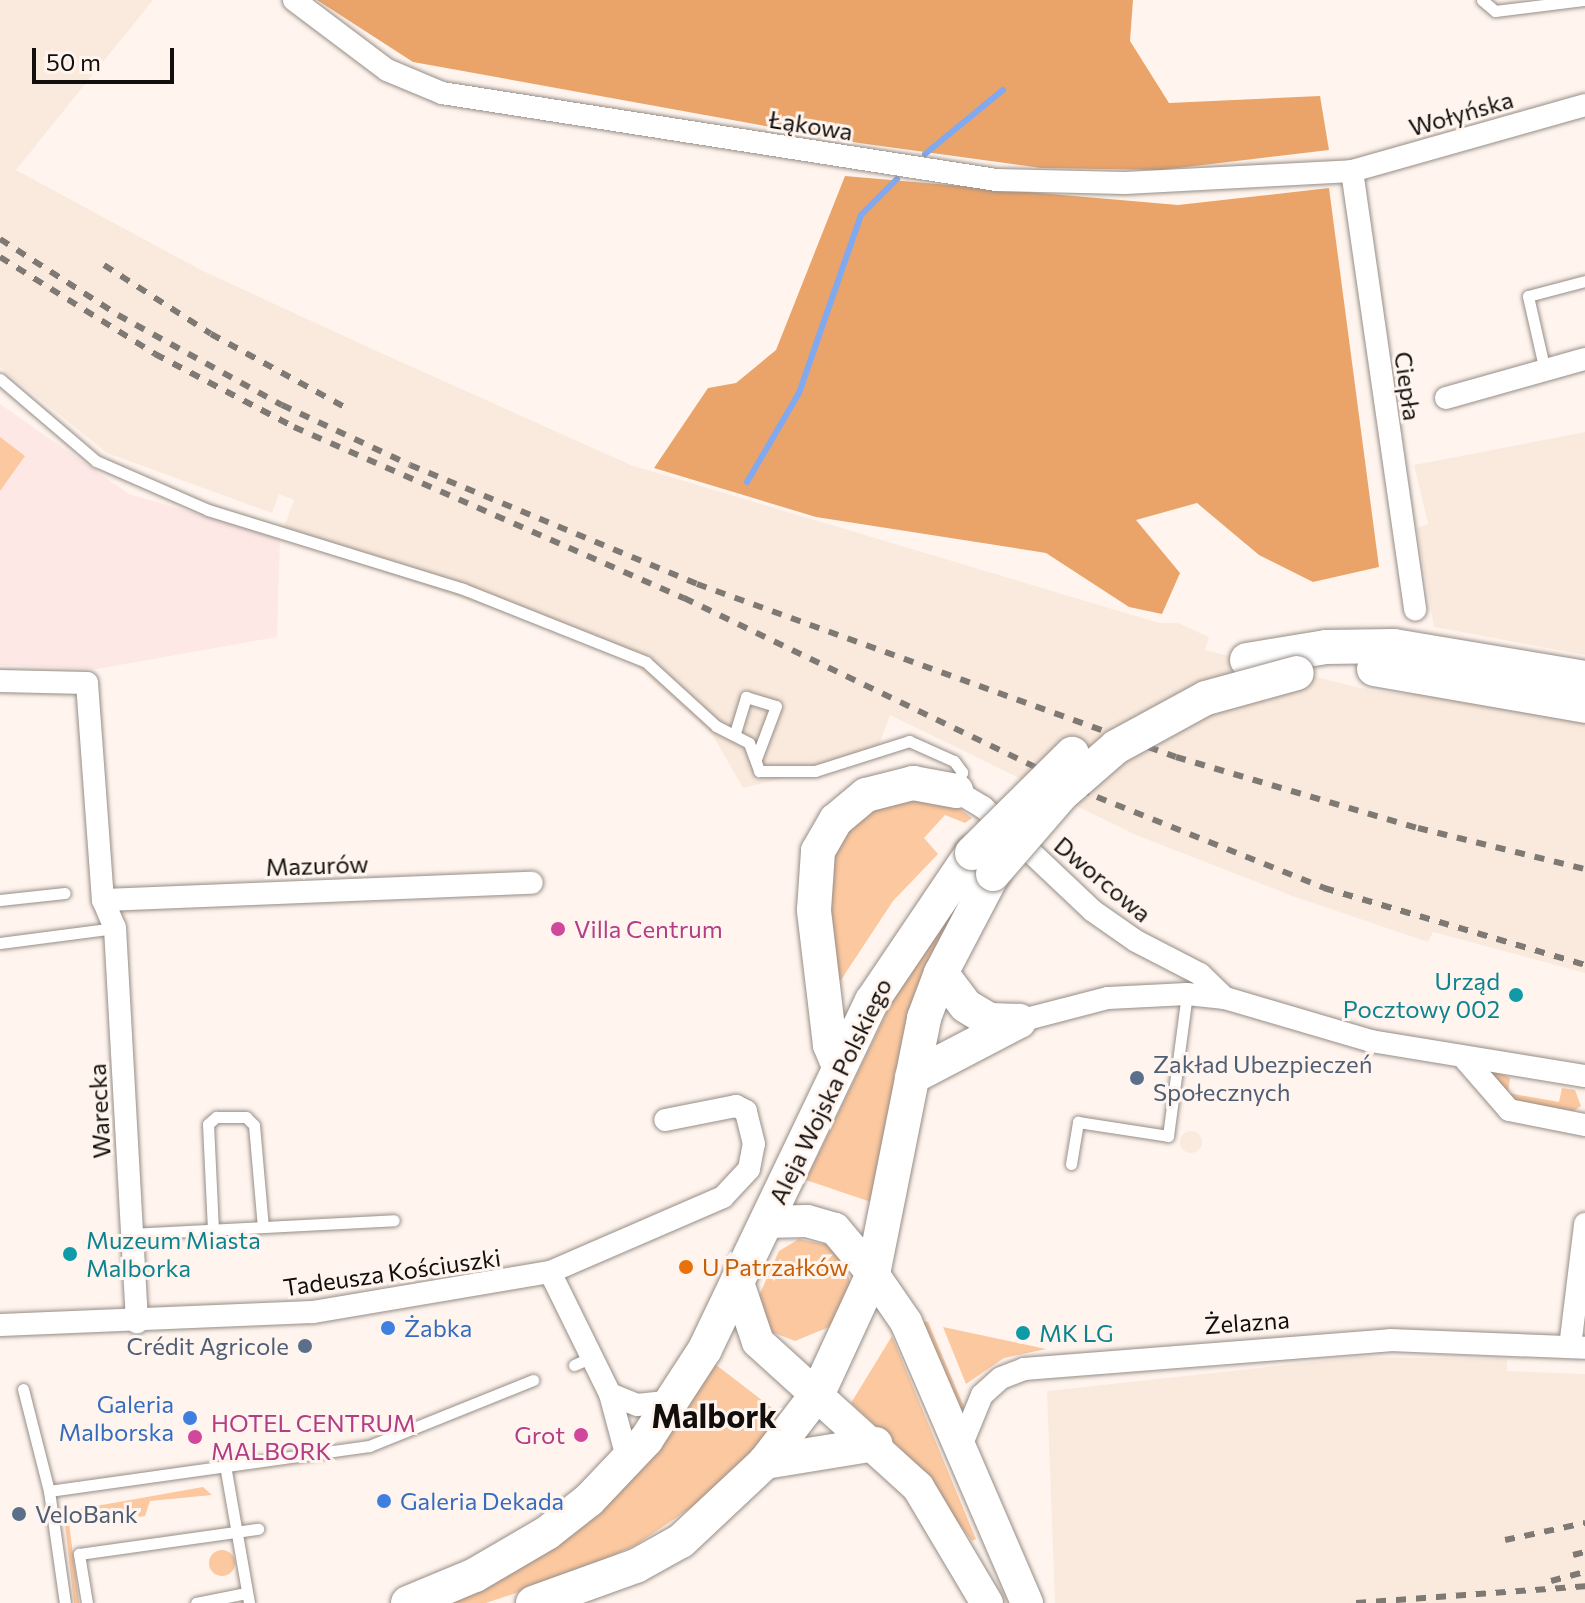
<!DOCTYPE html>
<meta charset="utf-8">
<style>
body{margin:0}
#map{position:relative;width:1585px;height:1603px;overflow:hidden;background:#fff5ee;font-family:Commissioner,sans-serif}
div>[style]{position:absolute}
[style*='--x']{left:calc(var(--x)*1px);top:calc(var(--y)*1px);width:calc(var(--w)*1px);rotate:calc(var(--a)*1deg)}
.built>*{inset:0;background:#faeadd}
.round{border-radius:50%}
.education>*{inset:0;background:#fde8e5}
.green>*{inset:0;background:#fcc89f}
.forest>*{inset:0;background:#eaa46a}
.stream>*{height:6px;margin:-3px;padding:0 3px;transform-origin:3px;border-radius:3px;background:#80a9ef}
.roads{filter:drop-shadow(0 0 2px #968d87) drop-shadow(0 0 2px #968d87)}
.service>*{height:11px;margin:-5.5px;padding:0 5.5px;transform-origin:5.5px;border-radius:5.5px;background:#fff}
.minor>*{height:22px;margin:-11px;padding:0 11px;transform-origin:11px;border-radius:11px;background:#fff}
.secondary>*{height:32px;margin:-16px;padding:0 16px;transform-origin:16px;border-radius:16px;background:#fff}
.primary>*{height:34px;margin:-17px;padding:0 17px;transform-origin:17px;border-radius:17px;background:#fff}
.rail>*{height:6px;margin-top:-3px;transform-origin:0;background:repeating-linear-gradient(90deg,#7f7974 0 10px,transparent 0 20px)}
.bridges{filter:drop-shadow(0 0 2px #968d87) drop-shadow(0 0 2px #968d87)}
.primary-bridge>*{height:34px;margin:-17px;padding:0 17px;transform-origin:17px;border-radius:17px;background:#fff}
.dots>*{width:22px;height:22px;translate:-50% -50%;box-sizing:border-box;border:4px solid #fff5ee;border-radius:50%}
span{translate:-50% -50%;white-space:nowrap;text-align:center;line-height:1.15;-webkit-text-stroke:6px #fff5ee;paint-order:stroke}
.street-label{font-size:24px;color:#110e0c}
.hotel-label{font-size:24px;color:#b23c85}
.left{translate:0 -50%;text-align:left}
.right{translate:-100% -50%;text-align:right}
.culture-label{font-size:24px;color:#0d838f}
.service-label{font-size:24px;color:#4e5e75}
.food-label{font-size:24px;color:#c56008}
.shop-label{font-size:24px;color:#366cbe}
.district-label{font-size:32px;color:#110e0c;font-weight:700}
.scale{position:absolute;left:32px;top:48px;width:142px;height:36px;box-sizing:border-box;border:4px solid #110e0c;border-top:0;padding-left:10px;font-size:24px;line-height:28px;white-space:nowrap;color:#110e0c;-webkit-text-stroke:6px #fff5ee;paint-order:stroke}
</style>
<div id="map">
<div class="built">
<div style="clip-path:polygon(0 0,153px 0,16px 170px,201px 270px,381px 353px,631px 465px,1159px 623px,1178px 623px,1209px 637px,1205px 650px,1373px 691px,1414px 695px,1415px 689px,1585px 721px,1585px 973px,1433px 932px,1428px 942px,1295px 897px,1136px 835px,890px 715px,875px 756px,743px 788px,712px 734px,634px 664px,522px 618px,280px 538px,294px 500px,279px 494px,272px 513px,107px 453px,0 367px)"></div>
<div style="clip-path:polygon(1585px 432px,1585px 655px,1434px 627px,1417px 528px,1428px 524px,1414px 465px)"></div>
<div class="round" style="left:1180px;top:1131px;width:22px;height:22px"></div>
<div style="clip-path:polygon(1358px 1357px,1507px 1359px,1507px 1371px,1585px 1374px,1585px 1603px,1055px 1603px,1047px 1391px)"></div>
</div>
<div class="education">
<div style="clip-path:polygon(0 404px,129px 494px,280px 538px,277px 637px,97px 669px,0 665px)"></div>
</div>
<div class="green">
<div style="clip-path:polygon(0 437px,25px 456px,0 491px)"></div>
<div style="clip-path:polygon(907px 797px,949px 801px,972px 818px,965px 823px,945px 815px,924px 838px,938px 854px,893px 901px,835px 989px,827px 918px,830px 862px,859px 814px)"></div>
<div style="clip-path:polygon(972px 871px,877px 1204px,806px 1180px,912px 960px)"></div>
<div style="clip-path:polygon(1483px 1066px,1510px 1078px,1508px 1093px,1559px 1102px,1562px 1088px,1575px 1090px,1581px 1106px,1571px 1113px,1512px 1102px)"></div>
<div style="clip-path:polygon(799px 1239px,828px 1245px,844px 1262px,851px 1284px,834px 1325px,795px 1341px,772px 1332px,758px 1298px,779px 1251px)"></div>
<div style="clip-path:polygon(921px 1321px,928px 1322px,964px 1407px,960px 1415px)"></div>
<div style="clip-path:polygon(943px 1327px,1046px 1349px,1004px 1358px,966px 1384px)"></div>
<div style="clip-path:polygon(892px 1336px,976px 1539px,972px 1541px,903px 1451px,851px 1403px)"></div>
<div style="clip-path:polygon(711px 1361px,785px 1418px,717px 1490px,636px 1545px,567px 1576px,486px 1603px,443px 1603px,482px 1587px)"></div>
<div style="clip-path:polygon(203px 1487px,212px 1495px,150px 1501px,145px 1516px,139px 1517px,137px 1511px,88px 1521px,85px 1511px,68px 1514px,79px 1603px,74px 1603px,64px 1516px,68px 1511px)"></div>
<div class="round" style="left:209px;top:1550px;width:26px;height:26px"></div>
</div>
<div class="forest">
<div style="clip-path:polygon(317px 0,1133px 0,1130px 41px,1169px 103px,1320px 96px,1329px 150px,1161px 170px,1041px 168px,859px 143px,413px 62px)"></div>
<div style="clip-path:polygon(845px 176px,1178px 205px,1329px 188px,1379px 567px,1313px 582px,1259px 555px,1197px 503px,1136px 520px,1180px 573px,1162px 614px,1129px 607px,1046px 553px,816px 517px,654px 468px,708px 388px,736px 383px,776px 350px)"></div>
</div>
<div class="stream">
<div style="--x:925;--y:154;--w:101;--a:-39.4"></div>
<div style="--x:747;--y:482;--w:103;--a:-59.7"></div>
<div style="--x:799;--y:393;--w:188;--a:-70.8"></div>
<div style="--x:861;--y:215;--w:51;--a:-45"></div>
</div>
<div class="roads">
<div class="service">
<div style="--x:1482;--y:0;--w:17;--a:40"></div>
<div style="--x:1495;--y:11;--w:91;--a:-7"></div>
<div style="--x:1545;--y:371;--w:77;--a:-102.8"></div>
<div style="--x:1528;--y:296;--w:59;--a:-14.7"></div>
<div style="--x:0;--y:379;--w:126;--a:40.5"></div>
<div style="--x:96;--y:461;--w:122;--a:23.6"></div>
<div style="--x:208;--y:510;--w:267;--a:17.2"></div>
<div style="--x:463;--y:589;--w:197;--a:21.7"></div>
<div style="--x:646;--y:662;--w:95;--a:42.4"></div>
<div style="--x:716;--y:726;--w:37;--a:27"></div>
<div style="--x:749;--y:743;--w:30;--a:70"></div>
<div style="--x:759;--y:771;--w:56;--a:0"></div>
<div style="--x:815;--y:771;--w:99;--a:-17.7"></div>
<div style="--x:909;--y:741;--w:49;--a:24"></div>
<div style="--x:954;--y:761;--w:14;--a:54"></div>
<div style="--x:962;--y:772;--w:18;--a:109"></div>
<div style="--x:735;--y:733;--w:38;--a:-73"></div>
<div style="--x:746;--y:697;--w:31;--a:17"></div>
<div style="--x:776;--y:706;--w:57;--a:110.7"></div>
<div style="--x:0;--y:900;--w:65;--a:-6.1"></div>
<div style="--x:0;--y:943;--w:116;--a:-7.4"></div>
<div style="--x:1071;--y:1164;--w:43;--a:-80.5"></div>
<div style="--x:1078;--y:1122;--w:91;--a:8.8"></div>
<div style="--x:1168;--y:1136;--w:143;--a:-82.4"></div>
<div style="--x:213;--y:1230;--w:106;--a:-92.7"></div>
<div style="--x:208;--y:1124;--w:11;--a:-41"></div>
<div style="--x:216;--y:1117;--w:30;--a:0"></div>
<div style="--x:246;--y:1117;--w:11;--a:45"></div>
<div style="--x:254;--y:1125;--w:102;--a:85"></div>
<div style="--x:131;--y:1234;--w:263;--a:-3"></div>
<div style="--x:574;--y:1365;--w:20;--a:-24"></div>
<div style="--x:23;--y:1389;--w:105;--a:75.7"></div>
<div style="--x:49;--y:1491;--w:113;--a:81.9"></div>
<div style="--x:225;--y:1465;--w:140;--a:80.1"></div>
<div style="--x:49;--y:1491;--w:323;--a:-8"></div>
<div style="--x:369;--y:1446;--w:177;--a:-21.9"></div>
<div style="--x:87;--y:1603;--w:50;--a:-99.3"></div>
<div style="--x:79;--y:1554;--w:181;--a:-8"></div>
<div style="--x:196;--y:1603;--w:51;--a:-11.3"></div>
</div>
<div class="minor">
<div style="--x:294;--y:0;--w:116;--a:37"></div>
<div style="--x:387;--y:70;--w:60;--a:22.7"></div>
<div style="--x:442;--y:93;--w:561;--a:8.92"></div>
<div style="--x:996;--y:180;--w:129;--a:1.3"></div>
<div style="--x:1125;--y:183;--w:227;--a:-3"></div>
<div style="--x:1352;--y:171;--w:242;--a:-15.8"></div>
<div style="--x:1352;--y:171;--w:443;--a:81.8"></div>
<div style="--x:1446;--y:398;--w:144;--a:-15.7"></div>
<div style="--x:0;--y:681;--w:87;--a:1.3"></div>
<div style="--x:87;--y:683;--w:218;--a:85.8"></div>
<div style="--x:103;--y:900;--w:30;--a:67"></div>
<div style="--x:115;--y:928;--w:395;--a:86.8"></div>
<div style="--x:956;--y:791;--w:31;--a:31"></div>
<div style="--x:983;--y:807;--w:151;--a:43.4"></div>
<div style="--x:1093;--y:911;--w:52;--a:34.9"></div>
<div style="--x:1136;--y:941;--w:72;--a:27.3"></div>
<div style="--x:1200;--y:974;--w:35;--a:44"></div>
<div style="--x:103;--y:900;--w:429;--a:-2.3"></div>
<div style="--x:1019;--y:1021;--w:92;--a:-14.5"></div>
<div style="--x:1108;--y:998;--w:79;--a:-2.9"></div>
<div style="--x:1187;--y:994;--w:38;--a:6"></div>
<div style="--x:1225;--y:998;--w:152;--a:16.4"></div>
<div style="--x:1371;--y:1041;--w:217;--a:9.3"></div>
<div style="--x:1463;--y:1057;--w:70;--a:49"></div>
<div style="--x:1509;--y:1110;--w:77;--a:11.2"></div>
<div style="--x:550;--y:1272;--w:136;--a:63.8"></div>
<div style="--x:610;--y:1394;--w:69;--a:75"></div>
<div style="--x:0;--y:1325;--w:313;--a:-2.4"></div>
<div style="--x:313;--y:1312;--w:240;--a:-9.6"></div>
<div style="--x:550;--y:1272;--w:189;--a:-23.4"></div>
<div style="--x:723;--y:1197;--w:38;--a:-47"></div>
<div style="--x:749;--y:1169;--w:25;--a:-79"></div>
<div style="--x:754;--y:1144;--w:34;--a:-104"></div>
<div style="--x:746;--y:1111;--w:11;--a:-153"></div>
<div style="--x:736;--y:1106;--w:72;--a:168.8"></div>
<div style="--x:1570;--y:1347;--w:124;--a:-83"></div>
<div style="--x:610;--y:1394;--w:29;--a:22"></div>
<div style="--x:637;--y:1405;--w:36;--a:-6"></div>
<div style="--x:959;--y:1451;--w:61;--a:-67.7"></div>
<div style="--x:982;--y:1395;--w:25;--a:-42"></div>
<div style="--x:1001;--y:1378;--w:25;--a:-21"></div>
<div style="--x:1024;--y:1369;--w:367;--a:-4.5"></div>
<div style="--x:1390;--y:1340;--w:195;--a:2.3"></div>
</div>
<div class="secondary">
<div style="--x:766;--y:1222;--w:41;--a:-1.4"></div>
<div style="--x:807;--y:1221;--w:29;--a:16"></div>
<div style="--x:835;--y:1229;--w:59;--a:49.8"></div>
<div style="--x:873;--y:1274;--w:58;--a:55.5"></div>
<div style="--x:906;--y:1322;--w:306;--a:66.7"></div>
<div style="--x:737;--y:1280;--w:65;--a:71.3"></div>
<div style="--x:758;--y:1342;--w:216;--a:42.2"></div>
<div style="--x:918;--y:1487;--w:135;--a:59.3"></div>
</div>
<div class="primary">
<div style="--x:1247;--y:660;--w:80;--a:-9.3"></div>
<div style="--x:1326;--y:647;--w:68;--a:-0.8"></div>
<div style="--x:1394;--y:646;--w:194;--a:9.5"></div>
<div style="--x:1374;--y:669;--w:214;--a:9.9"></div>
<div style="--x:941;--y:973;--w:41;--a:52.9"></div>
<div style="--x:966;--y:1006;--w:27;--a:31"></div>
<div style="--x:989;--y:1020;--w:30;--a:2"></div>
<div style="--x:838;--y:1064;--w:21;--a:-113"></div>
<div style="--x:830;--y:1045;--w:136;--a:-96.8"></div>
<div style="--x:814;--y:910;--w:59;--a:-86.1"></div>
<div style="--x:818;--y:851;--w:36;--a:-60"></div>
<div style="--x:836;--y:820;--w:39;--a:-40"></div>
<div style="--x:866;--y:795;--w:49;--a:-14.3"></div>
<div style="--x:913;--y:783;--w:44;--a:10.5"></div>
<div style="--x:912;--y:1077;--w:121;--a:-27.6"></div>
<div style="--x:765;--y:1462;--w:112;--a:-9.2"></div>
<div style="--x:408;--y:1603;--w:73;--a:-22.7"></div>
<div style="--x:475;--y:1575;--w:83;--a:-30.3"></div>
<div style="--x:547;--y:1533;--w:53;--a:-38.2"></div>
<div style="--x:589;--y:1500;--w:83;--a:-46.5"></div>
<div style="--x:646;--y:1440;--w:108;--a:-57"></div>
<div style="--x:705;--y:1349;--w:386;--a:-64.4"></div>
<div style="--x:872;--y:1001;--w:179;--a:-56"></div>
<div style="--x:533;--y:1603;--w:109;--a:-19.8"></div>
<div style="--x:636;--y:1566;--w:51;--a:-29.1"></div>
<div style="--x:681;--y:1541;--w:115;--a:-43.2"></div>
<div style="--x:765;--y:1462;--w:87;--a:-52.5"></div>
<div style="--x:818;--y:1393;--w:131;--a:-65.2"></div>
<div style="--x:873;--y:1274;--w:261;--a:-78.7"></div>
<div style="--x:924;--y:1018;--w:48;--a:-69.3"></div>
<div style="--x:941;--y:973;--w:112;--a:-62.3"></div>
</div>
</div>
<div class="rail">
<div style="--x:0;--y:239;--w:140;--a:32.8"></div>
<div style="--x:118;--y:315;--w:187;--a:28.8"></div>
<div style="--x:282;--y:405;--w:141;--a:25.1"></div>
<div style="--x:410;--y:465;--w:311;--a:22.5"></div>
<div style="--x:697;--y:584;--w:509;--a:19.86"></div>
<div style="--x:1176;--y:757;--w:252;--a:16.4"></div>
<div style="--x:1418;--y:828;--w:172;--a:13.8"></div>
<div style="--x:0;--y:257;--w:183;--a:32"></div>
<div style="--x:155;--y:354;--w:157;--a:27.7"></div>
<div style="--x:294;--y:427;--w:426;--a:23.7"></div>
<div style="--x:684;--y:598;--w:458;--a:25.7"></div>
<div style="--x:1097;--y:797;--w:245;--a:21.8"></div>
<div style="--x:1324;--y:888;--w:272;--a:16.4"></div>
<div style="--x:104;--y:265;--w:127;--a:32.8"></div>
<div style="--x:211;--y:334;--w:154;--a:28.7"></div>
<div style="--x:1505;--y:1540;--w:82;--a:-12"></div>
<div style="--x:1573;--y:1555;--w:12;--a:-14"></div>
<div style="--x:1551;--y:1581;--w:35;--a:-15"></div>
<div style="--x:1356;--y:1603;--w:230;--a:-4.2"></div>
</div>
<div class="bridges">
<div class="primary-bridge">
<div style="--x:972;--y:853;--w:141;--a:-44.7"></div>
<div style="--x:993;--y:874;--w:106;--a:-49.2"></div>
<div style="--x:1062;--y:794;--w:72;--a:-41"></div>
<div style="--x:1116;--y:747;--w:102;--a:-28.6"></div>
<div style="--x:1206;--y:698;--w:94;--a:-15.4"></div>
</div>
</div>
<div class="dots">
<div style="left:558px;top:929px;background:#d1479c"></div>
<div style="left:1516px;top:995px;background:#0f9aa8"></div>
<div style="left:1137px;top:1078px;background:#5c6f8a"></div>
<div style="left:70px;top:1254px;background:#0f9aa8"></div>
<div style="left:686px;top:1267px;background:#e8710a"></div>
<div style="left:388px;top:1328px;background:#3f7fe0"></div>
<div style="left:1023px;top:1333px;background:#0f9aa8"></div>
<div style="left:305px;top:1346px;background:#5c6f8a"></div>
<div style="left:190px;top:1418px;background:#3f7fe0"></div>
<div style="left:581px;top:1435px;background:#d1479c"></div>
<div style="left:195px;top:1437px;background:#d1479c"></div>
<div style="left:384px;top:1501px;background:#3f7fe0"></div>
<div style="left:19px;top:1514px;background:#5c6f8a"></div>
</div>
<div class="street-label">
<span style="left:1461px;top:113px;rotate:-16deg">Wołyńska</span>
<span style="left:811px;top:125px;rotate:9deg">Łąkowa</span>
<span style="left:1408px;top:386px;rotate:82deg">Ciepła</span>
<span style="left:317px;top:865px;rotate:-2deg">Mazurów</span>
<span style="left:1103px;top:879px;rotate:40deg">Dworcowa</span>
<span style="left:830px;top:1091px;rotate:-64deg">Aleja Wojska Polskiego</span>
<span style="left:99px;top:1111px;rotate:-93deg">Warecka</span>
<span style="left:392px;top:1272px;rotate:-8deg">Tadeusza Kościuszki</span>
<span style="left:1247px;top:1322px;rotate:-4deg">Żelazna</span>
</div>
<div class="hotel-label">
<span class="left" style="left:574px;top:929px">Villa Centrum</span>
<span class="left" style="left:211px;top:1437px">HOTEL CENTRUM<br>MALBORK</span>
<span class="right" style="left:565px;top:1435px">Grot</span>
</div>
<div class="culture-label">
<span class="right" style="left:1500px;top:995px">Urząd<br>Pocztowy 002</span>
<span class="left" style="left:86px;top:1254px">Muzeum Miasta<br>Malborka</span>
<span class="left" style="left:1039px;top:1333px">MK LG</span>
</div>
<div class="service-label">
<span class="left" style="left:1153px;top:1078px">Zakład Ubezpieczeń<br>Społecznych</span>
<span class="right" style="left:289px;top:1346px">Crédit Agricole</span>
<span class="left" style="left:35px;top:1514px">VeloBank</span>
</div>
<div class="food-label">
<span class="left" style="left:702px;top:1267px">U Patrzałków</span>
</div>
<div class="shop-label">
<span class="left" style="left:404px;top:1328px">Żabka</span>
<span class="right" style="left:174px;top:1418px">Galeria<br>Malborska</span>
<span class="left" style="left:400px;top:1501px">Galeria Dekada</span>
</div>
<div class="district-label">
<span style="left:714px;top:1415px">Malbork</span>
</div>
<div class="scale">50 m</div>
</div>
